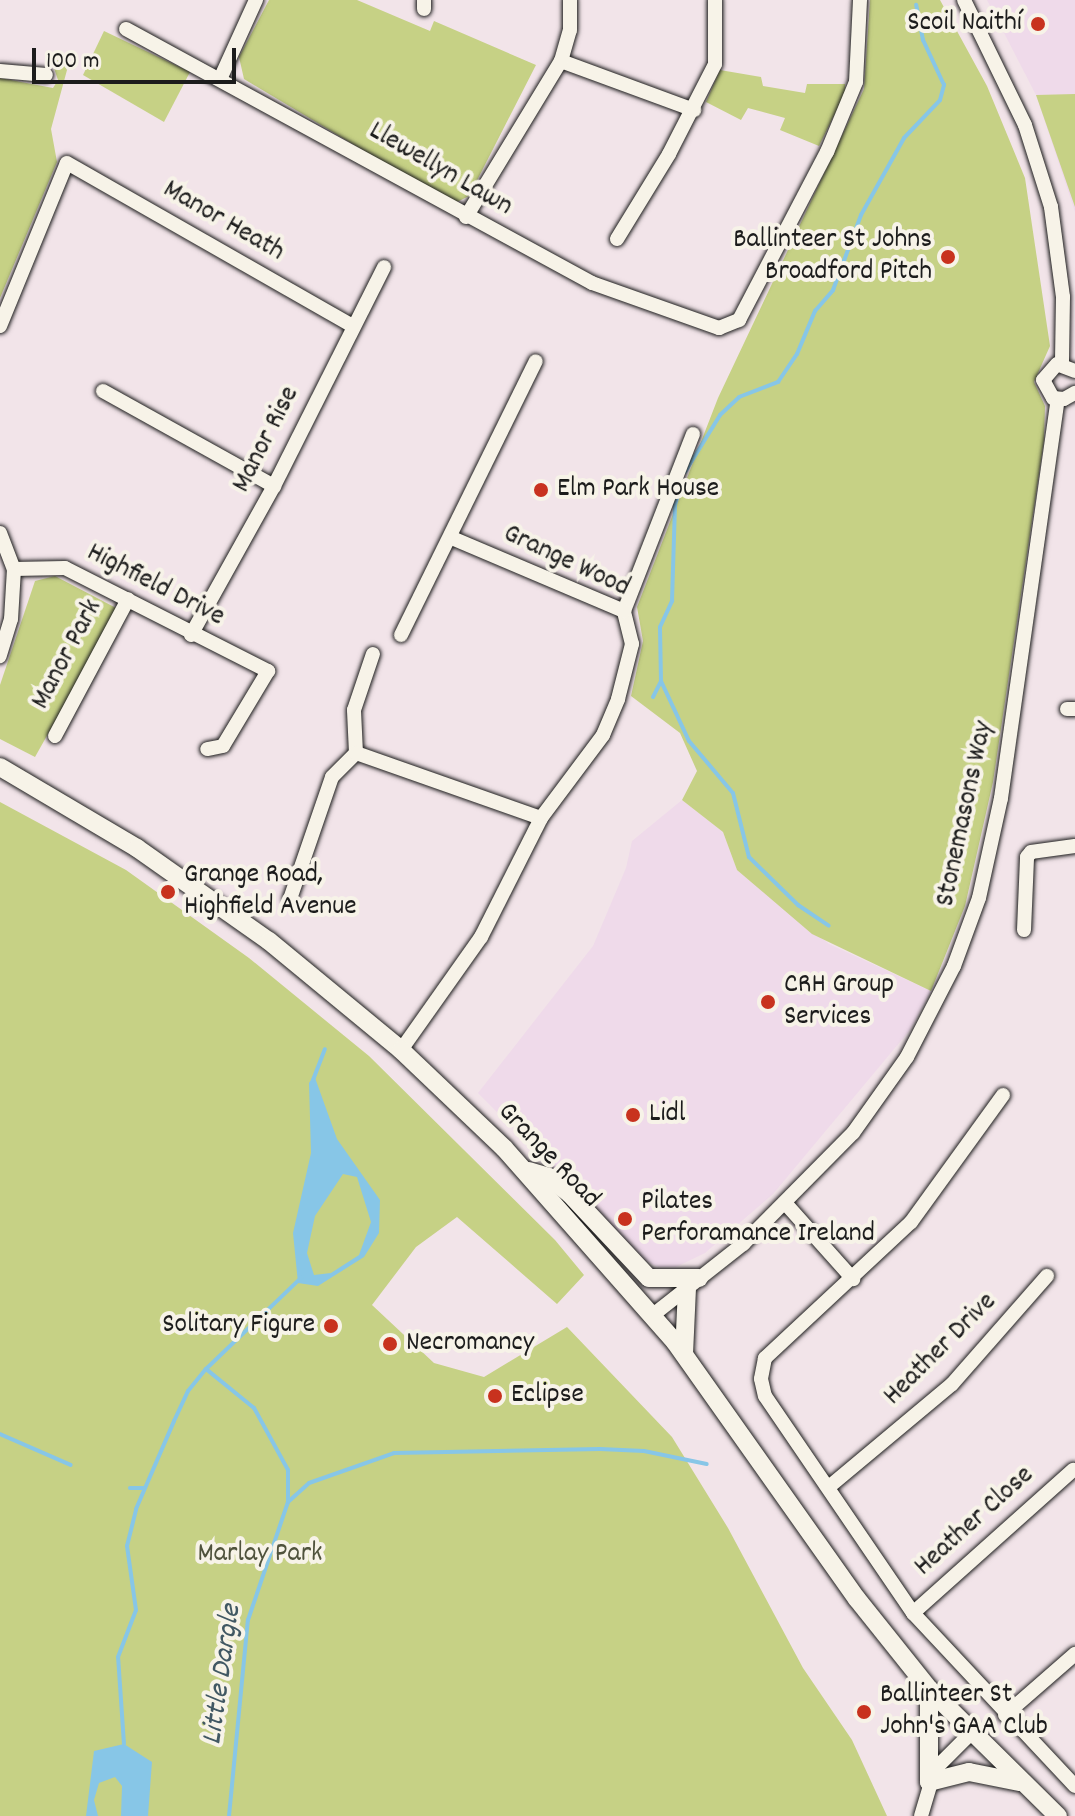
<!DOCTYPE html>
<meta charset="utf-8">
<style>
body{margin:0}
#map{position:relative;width:1075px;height:1816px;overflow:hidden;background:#f2e4e9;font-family:Dekko,sans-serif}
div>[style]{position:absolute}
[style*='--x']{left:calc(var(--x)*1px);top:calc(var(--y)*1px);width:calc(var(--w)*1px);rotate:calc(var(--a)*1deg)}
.built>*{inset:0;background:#efdaea}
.green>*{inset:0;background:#c6d185}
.water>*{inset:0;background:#87c6e7}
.stream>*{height:4px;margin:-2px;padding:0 2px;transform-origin:2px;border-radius:2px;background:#87c6e7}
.roads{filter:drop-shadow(0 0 2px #1c1c1c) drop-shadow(0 0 2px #1c1c1c)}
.minor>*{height:14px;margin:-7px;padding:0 7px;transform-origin:7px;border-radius:7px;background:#f7f3e8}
.major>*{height:18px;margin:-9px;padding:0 9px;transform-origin:9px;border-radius:9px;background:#f7f3e8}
.dots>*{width:22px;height:22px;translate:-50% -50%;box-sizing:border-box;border:4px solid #f7f3e8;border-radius:50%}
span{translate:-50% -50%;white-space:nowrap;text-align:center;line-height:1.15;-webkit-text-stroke:8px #f7f3e8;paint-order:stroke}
.poi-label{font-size:28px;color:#1c1c1c}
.right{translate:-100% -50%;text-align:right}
.left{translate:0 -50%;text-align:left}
.street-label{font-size:28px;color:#1c1c1c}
.park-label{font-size:28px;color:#4f523c}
.water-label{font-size:30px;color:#415863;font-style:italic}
.scale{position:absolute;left:32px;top:48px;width:204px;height:36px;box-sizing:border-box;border:4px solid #1c1c1c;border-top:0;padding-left:10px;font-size:24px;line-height:28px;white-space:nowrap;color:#1c1c1c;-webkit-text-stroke:6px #f7f3e8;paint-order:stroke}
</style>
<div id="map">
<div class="built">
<div style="clip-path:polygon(987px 0,1075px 0,1075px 212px,1036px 95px)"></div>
<div style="clip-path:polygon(682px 800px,723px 832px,737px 870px,829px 944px,931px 991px,910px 1030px,773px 1194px,705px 1253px,676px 1267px,658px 1267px,644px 1260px,478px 1093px,593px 946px,626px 868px,632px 841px)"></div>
</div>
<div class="green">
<div style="clip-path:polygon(269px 0,357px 0,430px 31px,434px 21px,536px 65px,469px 196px,453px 204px,244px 79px,239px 57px)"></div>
<div style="clip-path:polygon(870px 0,940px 0,987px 86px,1025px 178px,1050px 346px,1034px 382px,1045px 406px,1044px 440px,993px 782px,965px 906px,931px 991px,812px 934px,737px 870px,723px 832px,682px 800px,697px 771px,680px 733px,631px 696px,643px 641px,637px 607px,718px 398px,864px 89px)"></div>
<div style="clip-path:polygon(104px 31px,190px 72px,164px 122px,83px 75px)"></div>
<div style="clip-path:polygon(51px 59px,62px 61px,67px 70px,51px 129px,57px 162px,0 298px,0 78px,53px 88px,58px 80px)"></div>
<div style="clip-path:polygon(720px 70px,761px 77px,763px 86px,805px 93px,807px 84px,845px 84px,845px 93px,819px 146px,780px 130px,785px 118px,748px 108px,741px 120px,706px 102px)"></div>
<div style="clip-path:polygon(1075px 94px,1075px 207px,1036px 95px)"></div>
<div style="clip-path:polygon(55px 576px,118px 609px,35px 757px,0 739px,0 685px,35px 581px)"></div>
<div style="clip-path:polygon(0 802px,126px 870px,249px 958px,369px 1056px,555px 1240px,584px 1275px,557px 1304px,457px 1217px,416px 1247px,372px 1305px,434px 1363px,484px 1377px,567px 1327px,672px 1437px,728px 1528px,803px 1668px,852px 1740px,887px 1816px,0 1816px)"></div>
</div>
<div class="water">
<div style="clip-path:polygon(evenodd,314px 1075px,337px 1139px,380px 1200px,379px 1233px,364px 1257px,318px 1286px,298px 1283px,293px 1233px,311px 1153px,309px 1083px,314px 1075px,343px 1174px,357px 1177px,371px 1222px,359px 1255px,331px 1273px,314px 1275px,307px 1253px,315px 1216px,343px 1174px)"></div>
<div style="clip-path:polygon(124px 1744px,152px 1762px,148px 1816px,121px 1816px,122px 1786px,115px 1777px,99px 1783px,94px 1800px,98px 1816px,86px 1816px,94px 1751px)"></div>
</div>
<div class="stream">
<div style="--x:685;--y:472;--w:67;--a:-58.4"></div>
<div style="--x:720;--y:415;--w:26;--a:-43"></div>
<div style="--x:739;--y:397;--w:42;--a:-21"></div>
<div style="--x:778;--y:382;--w:34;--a:-56"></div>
<div style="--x:797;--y:354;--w:47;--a:-67.3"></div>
<div style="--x:815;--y:311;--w:28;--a:-49"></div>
<div style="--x:833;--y:290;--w:80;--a:-69.5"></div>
<div style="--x:861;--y:215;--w:88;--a:-60.8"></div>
<div style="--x:904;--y:138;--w:52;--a:-46.5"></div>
<div style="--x:940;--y:100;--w:16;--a:-75"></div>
<div style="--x:944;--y:85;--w:50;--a:-115"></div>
<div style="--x:923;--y:40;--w:36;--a:-101"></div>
<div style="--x:661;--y:681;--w:66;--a:65"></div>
<div style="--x:689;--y:741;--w:68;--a:49.8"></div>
<div style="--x:733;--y:793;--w:66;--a:76"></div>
<div style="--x:749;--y:857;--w:69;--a:44.4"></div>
<div style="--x:798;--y:905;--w:37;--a:34"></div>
<div style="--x:653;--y:697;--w:18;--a:-63"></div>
<div style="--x:661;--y:681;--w:54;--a:-91.1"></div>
<div style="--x:660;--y:627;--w:29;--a:-65"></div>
<div style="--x:672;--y:601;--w:96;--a:-88.2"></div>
<div style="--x:675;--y:505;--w:25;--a:-74"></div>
<div style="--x:313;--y:1080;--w:33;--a:-69"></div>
<div style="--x:0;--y:1434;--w:77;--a:23.6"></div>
<div style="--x:130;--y:1488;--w:14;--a:0"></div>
<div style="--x:288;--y:1502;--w:28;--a:-42"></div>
<div style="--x:309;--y:1483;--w:90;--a:-19.4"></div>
<div style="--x:394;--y:1453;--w:206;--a:-1.1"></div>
<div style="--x:600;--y:1449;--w:44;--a:2.6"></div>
<div style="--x:644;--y:1451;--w:64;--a:11.7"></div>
<div style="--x:124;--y:1744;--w:87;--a:-93.9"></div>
<div style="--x:118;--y:1657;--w:50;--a:-69"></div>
<div style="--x:136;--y:1610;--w:65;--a:-98"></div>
<div style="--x:127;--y:1546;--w:38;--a:-76"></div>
<div style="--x:136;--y:1509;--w:96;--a:-66.6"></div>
<div style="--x:174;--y:1421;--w:33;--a:-65"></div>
<div style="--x:188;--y:1391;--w:28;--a:-51"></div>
<div style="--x:229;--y:1816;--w:197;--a:-84.5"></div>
<div style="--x:248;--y:1620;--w:125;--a:-71.3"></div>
<div style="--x:288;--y:1502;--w:32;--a:-90"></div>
<div style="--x:288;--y:1470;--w:71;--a:-118.7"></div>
<div style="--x:254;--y:1408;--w:62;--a:-140.9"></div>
<div style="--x:206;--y:1369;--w:132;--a:-43.8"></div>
</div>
<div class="roads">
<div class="minor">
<div style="--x:964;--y:0;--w:139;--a:64"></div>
<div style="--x:1025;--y:125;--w:86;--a:72.4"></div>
<div style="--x:1051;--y:207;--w:91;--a:82.4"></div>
<div style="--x:1063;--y:297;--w:67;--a:90.9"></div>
<div style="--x:424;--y:9;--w:9;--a:-90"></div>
<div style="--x:126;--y:29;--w:531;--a:28.59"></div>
<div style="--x:592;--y:283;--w:135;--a:19.5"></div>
<div style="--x:719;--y:328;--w:22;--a:-22"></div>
<div style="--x:739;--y:320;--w:190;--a:-62.4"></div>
<div style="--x:827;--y:152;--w:76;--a:-67.5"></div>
<div style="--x:856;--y:82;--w:82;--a:-87.2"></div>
<div style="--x:561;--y:61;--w:142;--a:20.2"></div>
<div style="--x:0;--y:71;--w:46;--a:5"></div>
<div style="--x:221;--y:77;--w:85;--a:-65.6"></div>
<div style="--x:466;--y:217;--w:183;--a:-58.7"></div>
<div style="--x:561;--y:61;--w:32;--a:-74"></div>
<div style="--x:570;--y:30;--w:30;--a:-90"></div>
<div style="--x:617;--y:239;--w:100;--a:-58.5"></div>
<div style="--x:669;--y:154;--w:101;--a:-62.9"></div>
<div style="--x:715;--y:64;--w:64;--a:-90"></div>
<div style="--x:0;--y:326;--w:176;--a:-67.7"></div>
<div style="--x:67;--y:163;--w:329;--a:29.7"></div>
<div style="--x:1075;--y:371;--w:19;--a:-159"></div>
<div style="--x:1057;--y:364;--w:21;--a:131"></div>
<div style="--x:1043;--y:380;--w:21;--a:61"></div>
<div style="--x:1053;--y:398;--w:11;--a:5"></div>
<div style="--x:1064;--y:399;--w:13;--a:-29"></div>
<div style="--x:103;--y:391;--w:196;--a:29.1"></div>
<div style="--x:0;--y:533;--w:39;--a:69"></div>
<div style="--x:14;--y:569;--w:50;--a:93.4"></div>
<div style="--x:11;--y:619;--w:39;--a:107"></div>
<div style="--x:14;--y:569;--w:51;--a:-1.1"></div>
<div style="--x:65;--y:568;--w:228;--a:26.9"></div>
<div style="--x:268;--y:671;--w:87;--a:121"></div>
<div style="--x:223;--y:746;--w:16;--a:169"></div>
<div style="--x:624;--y:611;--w:190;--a:-68.7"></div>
<div style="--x:191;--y:635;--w:171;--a:-60.9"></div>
<div style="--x:274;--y:486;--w:245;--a:-63.3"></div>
<div style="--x:401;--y:635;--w:305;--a:-63.8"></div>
<div style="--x:1067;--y:709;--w:8;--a:0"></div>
<div style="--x:55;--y:736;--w:155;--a:-61.9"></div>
<div style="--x:356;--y:753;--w:43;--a:-92.7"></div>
<div style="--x:354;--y:710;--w:59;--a:-71.3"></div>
<div style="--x:290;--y:899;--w:129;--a:-71"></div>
<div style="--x:332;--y:777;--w:34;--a:-45"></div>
<div style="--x:356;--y:753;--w:196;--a:19.4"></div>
<div style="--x:1024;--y:930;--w:73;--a:-87.6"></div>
<div style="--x:1027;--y:857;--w:6;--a:-51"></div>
<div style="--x:1031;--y:852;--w:44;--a:-7.8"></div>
<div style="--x:401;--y:1050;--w:138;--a:-54.7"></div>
<div style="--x:481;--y:937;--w:133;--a:-63.2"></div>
<div style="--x:541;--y:818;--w:104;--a:-53.2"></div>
<div style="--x:603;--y:735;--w:39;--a:-67"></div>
<div style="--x:618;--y:699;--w:57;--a:-75.7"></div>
<div style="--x:632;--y:644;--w:34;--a:-104"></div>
<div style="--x:624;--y:611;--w:187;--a:-157"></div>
<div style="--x:1003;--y:1095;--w:157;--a:125.9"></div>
<div style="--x:911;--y:1222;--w:200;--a:137"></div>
<div style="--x:765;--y:1358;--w:21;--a:101"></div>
<div style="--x:761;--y:1379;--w:17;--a:77"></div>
<div style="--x:765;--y:1396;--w:263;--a:55.7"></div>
<div style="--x:913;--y:1613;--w:237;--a:46.9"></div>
<div style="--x:786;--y:1204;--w:101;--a:48.2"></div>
<div style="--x:653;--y:1315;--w:115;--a:-38.3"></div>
<div style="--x:743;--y:1244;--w:156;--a:-45.3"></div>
<div style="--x:853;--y:1133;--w:93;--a:-54.6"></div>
<div style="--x:907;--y:1057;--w:102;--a:-62.7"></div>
<div style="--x:954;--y:966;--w:72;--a:-69.8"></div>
<div style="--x:979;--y:898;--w:102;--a:-77.6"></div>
<div style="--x:1001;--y:798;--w:403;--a:-81.9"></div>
<div style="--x:830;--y:1486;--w:159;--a:-39.9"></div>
<div style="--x:952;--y:1384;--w:144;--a:-48.7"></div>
<div style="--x:913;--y:1613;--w:215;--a:-41.8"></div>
<div style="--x:1005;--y:1715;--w:93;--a:-41.1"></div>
<div style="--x:921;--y:1816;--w:49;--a:-73.4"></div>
<div style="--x:935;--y:1769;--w:51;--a:-45"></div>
</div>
<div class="major">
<div style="--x:0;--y:767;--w:159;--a:30.6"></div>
<div style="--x:137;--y:848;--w:161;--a:35.2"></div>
<div style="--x:269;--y:941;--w:171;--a:39.5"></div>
<div style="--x:401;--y:1050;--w:142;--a:43.6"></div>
<div style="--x:504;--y:1148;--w:259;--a:48.6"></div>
<div style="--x:675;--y:1342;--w:315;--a:54.7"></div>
<div style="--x:857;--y:1599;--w:115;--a:51.3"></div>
<div style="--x:929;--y:1689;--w:181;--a:44.6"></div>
<div style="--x:529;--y:1171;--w:21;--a:17"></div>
<div style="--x:549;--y:1177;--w:27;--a:39"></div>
<div style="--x:570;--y:1194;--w:115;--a:46.8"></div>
<div style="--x:649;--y:1278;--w:50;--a:0"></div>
<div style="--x:684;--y:1354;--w:66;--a:-87.4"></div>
<div style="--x:929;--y:1689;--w:93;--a:90"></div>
<div style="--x:929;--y:1782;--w:41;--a:-14"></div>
<div style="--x:969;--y:1772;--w:51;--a:11.3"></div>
</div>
</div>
<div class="dots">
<div style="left:1038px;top:24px;background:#c8321e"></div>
<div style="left:948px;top:257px;background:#c8321e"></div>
<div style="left:541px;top:490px;background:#c8321e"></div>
<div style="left:168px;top:892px;background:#c8321e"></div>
<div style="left:768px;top:1002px;background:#c8321e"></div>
<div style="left:633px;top:1115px;background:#c8321e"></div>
<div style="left:625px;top:1219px;background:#c8321e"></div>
<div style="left:331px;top:1326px;background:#c8321e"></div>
<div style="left:390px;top:1344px;background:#c8321e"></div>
<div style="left:495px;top:1396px;background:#c8321e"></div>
<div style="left:864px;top:1712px;background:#c8321e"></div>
</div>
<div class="poi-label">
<span class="right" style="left:1022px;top:24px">Scoil Naithí</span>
<span class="right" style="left:932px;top:257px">Ballinteer St Johns<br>Broadford Pitch</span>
<span class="left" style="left:557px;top:490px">Elm Park House</span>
<span class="left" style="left:184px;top:892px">Grange Road,<br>Highfield Avenue</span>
<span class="left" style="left:784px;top:1002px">CRH Group<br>Services</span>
<span class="left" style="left:649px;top:1115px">Lidl</span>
<span class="left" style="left:641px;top:1219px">Pilates<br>Perforamance Ireland</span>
<span class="right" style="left:315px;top:1326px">Solitary Figure</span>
<span class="left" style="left:406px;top:1344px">Necromancy</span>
<span class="left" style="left:511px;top:1396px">Eclipse</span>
<span class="left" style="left:880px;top:1712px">Ballinteer St<br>John's GAA Club</span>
</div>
<div class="street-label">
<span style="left:440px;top:170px;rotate:30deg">Llewellyn Lawn</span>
<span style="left:223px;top:222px;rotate:30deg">Manor Heath</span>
<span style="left:267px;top:440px;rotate:-63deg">Manor Rise</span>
<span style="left:566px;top:562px;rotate:25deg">Grange Wood</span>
<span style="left:155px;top:586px;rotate:27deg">Highfield Drive</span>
<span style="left:68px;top:655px;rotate:-62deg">Manor Park</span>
<span style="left:966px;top:814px;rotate:-78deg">Stonemasons Way</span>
<span style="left:548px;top:1156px;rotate:46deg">Grange Road</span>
<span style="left:941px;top:1350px;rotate:-45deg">Heather Drive</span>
<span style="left:975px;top:1522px;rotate:-42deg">Heather Close</span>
</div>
<div class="park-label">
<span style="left:260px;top:1555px">Marlay Park</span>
</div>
<div class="water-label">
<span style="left:224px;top:1675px;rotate:-82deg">Little Dargle</span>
</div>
<div class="scale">100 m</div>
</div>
